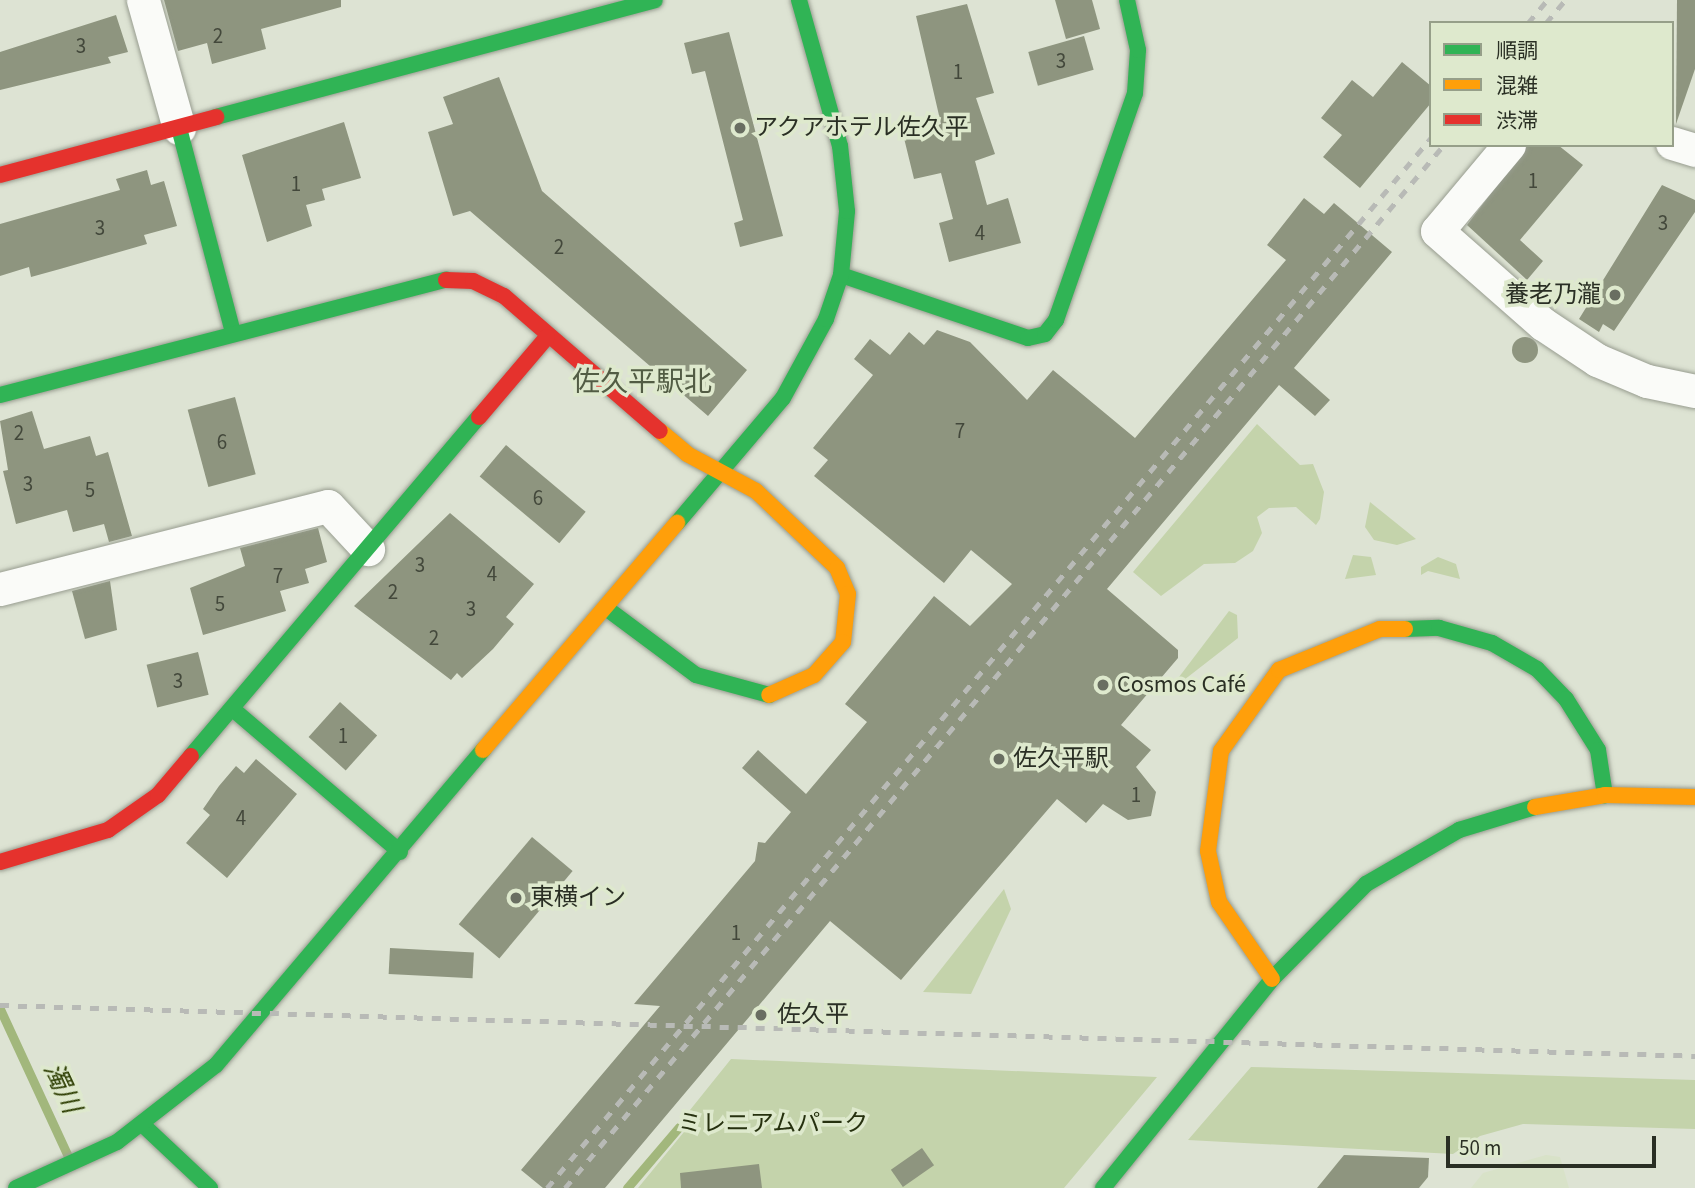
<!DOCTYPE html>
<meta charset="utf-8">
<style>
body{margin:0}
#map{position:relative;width:1695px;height:1188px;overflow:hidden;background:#dde3d3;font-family:"Source Sans 3","Noto Sans JP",sans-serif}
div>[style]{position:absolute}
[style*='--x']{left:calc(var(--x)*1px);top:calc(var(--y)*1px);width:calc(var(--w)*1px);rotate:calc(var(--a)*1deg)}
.built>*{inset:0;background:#d8e2c8}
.green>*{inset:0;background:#c4d3ab}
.stream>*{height:9px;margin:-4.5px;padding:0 4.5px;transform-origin:4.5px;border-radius:4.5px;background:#a2b77c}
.building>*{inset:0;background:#8e957f;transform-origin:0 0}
.round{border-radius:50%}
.roads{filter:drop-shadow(0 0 2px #989d90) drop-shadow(0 0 2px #989d90)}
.street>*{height:33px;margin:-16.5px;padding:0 16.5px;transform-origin:16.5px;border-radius:16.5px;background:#fafbf8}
.fast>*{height:16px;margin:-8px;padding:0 8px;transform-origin:8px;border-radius:8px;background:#30b455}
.slow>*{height:16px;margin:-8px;padding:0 8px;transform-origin:8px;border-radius:8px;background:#ff9f0a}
.jam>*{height:16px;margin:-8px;padding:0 8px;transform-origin:8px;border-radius:8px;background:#e5322d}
.rail>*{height:5px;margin-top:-2.5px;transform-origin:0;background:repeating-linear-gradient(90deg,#b8bab6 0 9px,transparent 0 18px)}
.dots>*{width:19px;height:19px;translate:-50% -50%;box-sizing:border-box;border:4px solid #dee9cd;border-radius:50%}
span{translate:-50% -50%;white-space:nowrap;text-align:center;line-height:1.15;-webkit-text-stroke:7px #dee9cd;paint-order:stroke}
.number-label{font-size:21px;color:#43483b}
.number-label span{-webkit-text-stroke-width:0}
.poi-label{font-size:24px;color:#2a2f24}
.left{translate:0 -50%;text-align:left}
.right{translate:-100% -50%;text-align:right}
.park-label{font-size:24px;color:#26310f}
.water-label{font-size:26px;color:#2d3e02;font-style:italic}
.quarter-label{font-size:28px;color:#525c44}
.legend{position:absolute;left:1429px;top:21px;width:245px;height:126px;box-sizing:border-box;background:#dee9cd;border:2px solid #969f89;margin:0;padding:9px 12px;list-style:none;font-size:21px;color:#2a2f24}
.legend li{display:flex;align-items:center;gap:14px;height:35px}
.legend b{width:35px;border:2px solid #969f89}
.scale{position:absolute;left:1446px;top:1136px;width:210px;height:32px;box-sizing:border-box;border:4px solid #2a2f24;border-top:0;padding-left:9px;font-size:21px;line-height:24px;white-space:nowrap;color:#2a2f24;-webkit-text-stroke:5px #dee9cd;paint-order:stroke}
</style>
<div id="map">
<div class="built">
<div style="clip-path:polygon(1546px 1155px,1560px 1157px,1569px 1188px,1471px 1188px,1483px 1173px)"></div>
</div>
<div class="green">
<div style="clip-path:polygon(1257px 424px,1300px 465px,1313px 464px,1324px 492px,1320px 519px,1316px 525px,1296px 507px,1269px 508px,1257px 517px,1262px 533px,1253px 551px,1235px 563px,1204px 564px,1161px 596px,1133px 572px)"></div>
<div style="clip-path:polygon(1370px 502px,1416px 539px,1397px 545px,1374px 540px,1365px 527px)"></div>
<div style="clip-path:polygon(1353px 555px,1371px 557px,1376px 575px,1345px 579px)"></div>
<div style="clip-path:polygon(1438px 557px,1456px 564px,1460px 579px,1428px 571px,1421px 575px,1421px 567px)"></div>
<div style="clip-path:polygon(1229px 611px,1237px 615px,1238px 638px,1184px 680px,1179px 677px)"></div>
<div style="clip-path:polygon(1004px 889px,1011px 909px,971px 994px,923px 992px)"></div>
<div style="clip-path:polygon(731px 1059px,1157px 1077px,1064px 1188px,638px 1188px,693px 1121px,686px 1115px)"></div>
<div style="clip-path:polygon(1251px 1067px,1695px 1080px,1695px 1129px,1523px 1124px,1480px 1136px,1453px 1154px,1188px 1140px)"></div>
</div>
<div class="stream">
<div style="--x:0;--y:1009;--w:162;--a:65.2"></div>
<div style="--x:627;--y:1188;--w:80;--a:-49.6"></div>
</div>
<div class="building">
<div style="clip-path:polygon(164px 0,341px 0,341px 7px,261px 29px,266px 49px,212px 64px,207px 43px,178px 51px)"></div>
<div style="clip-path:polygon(1055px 0,1092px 0,1100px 29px,1066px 39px)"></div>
<div style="clip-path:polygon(1677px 0,1695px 0,1695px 69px,1676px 124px)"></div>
<div style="clip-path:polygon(967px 4px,994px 93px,976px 98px,995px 154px,975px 161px,987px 205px,1008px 198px,1021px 243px,949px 262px,939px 223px,953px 219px,941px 173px,914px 179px,903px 134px,941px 124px,916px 16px)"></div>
<div style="clip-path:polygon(116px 15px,128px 52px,108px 57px,111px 63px,0 90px,0 52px)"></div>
<div style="clip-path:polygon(729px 32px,783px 236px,740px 247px,734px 223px,743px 220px,705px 71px,692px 74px,684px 43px)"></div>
<div style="left:1084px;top:36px;width:35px;height:58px;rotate:74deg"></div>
<div style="clip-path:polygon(1402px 62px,1431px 86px,1431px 103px,1360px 188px,1323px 157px,1342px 135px,1321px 118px,1352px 80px,1373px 97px)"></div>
<div style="clip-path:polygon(499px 77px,542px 191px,747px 370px,708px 416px,470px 211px,453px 216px,428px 132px,453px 124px,443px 97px)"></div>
<div style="clip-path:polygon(344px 122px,361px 178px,322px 189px,325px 200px,306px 205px,312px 226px,267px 242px,242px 155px)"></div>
<div style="clip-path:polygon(1528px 145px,1558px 145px,1583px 165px,1520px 240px,1543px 261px,1527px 280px,1467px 225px)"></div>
<div style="clip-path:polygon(147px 170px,151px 185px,164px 181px,177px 226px,144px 235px,147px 244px,60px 269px,31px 277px,29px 267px,0 276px,0 224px,120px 190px,116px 179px)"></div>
<div style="clip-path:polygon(1662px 185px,1695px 200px,1695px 212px,1614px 331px,1603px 324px,1599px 332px,1579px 319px)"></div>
<div style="clip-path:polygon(1304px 198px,1324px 214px,1334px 203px,1392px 252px,1294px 368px,1330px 400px,1315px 416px,1279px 385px,1107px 589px,1178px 650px,1178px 658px,1121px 725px,1151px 750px,1136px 767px,1156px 792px,1151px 816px,1128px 820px,1103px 804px,1086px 823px,1057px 799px,901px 980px,830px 921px,605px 1188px,543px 1188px,521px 1170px,660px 1006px,634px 1004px,755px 861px,758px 842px,765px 843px,791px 812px,742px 768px,758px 750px,806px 794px,867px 722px,845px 704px,934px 596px,970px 626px,1012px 584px,971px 550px,944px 583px,814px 476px,828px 460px,813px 448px,873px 375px,854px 359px,870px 339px,890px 355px,909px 332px,924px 345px,937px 330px,970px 342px,1027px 400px,1053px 370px,1135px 438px,1286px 260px,1267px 245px)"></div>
<div class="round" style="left:1512px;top:337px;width:26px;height:26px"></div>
<div style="left:235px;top:397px;width:80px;height:49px;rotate:75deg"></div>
<div style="clip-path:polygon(32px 411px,44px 449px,90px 436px,96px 456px,108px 452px,132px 536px,109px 542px,104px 524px,73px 532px,67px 510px,16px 524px,3px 471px,8px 470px,0 421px)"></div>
<div style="left:506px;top:445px;width:104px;height:41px;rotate:40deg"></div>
<div style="clip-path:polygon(450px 513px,534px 584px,506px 617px,514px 624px,493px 649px,462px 678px,457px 673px,451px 680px,354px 606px)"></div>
<div style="clip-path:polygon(318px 528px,327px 562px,305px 569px,309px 583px,280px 591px,286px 611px,203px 635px,190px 588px,245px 566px,240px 548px)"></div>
<div style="clip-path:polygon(110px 581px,117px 630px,85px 639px,72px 591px)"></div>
<div style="left:198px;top:652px;width:44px;height:53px;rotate:76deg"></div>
<div style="left:340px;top:702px;width:50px;height:47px;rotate:42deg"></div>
<div style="clip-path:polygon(256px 759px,297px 794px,227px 878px,186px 843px,210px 815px,203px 809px,219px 786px,236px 766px,244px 773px)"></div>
<div style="left:532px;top:837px;width:53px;height:114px;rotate:40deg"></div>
<div style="left:390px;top:948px;width:84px;height:26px;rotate:3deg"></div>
<div style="left:922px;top:1148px;width:21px;height:38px;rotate:55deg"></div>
<div style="clip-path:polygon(1344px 1155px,1429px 1158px,1428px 1177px,1419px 1188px,1317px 1188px)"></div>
<div style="clip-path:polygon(759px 1164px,762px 1188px,681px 1188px,680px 1173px)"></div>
</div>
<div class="roads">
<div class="street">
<div style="--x:143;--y:0;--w:133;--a:74.3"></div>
<div style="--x:1672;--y:143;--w:24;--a:17"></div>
<div style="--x:1509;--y:145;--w:112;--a:129.9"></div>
<div style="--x:1437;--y:231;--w:141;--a:41.3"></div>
<div style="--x:1543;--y:324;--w:65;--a:33.7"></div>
<div style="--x:1597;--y:360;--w:54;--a:22.8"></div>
<div style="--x:1647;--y:381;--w:49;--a:11.8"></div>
<div style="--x:0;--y:589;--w:338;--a:-14.2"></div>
<div style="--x:328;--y:506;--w:59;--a:47.1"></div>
</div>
<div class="fast">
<div style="--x:216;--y:117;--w:454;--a:-14.9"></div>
<div style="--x:179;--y:128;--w:212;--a:75.2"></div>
<div style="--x:841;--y:275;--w:197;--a:18.6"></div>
<div style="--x:1028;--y:338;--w:17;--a:-13"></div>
<div style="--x:1045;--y:334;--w:18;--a:-52"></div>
<div style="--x:1056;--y:320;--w:240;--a:-70.8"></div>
<div style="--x:1135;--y:93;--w:43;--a:-86"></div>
<div style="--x:1138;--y:50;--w:51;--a:-102.4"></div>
<div style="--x:0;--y:395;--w:461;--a:-14.5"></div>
<div style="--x:677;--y:523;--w:164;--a:-49.7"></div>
<div style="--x:783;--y:398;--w:90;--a:-61.4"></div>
<div style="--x:826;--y:319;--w:46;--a:-71.2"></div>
<div style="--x:841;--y:275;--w:64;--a:-84.6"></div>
<div style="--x:847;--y:211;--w:65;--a:-96.1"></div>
<div style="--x:840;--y:146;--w:152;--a:-105.7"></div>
<div style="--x:606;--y:608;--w:112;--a:36.7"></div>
<div style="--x:696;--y:675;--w:76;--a:15.3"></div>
<div style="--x:1405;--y:629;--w:34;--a:-2"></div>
<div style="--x:1439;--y:628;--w:55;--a:15.8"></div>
<div style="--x:1492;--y:643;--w:52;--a:30"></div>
<div style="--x:1537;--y:669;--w:42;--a:46"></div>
<div style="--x:1566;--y:699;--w:60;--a:57.9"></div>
<div style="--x:1598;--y:750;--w:46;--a:81.2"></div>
<div style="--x:235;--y:711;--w:217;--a:40.5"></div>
<div style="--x:191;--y:756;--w:445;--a:-49.7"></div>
<div style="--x:143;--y:1125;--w:92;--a:43.2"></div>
<div style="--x:16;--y:1188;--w:111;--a:-24.5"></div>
<div style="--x:117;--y:1142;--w:125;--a:-37.9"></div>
<div style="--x:216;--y:1065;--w:413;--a:-49.7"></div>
<div style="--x:1103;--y:1188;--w:269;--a:-51"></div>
<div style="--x:1272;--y:979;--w:134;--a:-45.3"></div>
<div style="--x:1366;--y:884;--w:108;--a:-30.1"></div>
<div style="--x:1459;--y:830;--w:79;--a:-16.8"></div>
</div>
<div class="slow">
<div style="--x:660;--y:431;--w:35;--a:40"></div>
<div style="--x:687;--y:454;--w:78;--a:28.2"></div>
<div style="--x:756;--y:491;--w:112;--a:43.5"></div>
<div style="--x:837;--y:568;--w:28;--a:67"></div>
<div style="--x:848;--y:594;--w:48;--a:95.9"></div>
<div style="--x:843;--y:642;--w:44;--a:131.3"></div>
<div style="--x:814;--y:675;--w:49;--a:156"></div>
<div style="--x:483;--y:750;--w:299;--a:-49.5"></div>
<div style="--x:1535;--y:807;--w:71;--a:-9.7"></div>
<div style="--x:1605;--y:795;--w:90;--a:1.3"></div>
<div style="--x:1272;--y:979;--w:93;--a:-124.5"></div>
<div style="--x:1219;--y:902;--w:52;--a:-102.2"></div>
<div style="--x:1208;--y:851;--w:101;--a:-82.6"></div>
<div style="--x:1221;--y:751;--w:100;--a:-54.4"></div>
<div style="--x:1279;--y:670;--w:109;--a:-22.1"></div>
<div style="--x:1380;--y:629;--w:25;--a:0"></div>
</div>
<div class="jam">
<div style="--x:0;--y:175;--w:224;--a:-15"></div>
<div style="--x:446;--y:280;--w:27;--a:2"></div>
<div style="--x:473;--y:281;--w:34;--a:26"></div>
<div style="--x:504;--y:296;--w:206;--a:40.9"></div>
<div style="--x:479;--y:417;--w:105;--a:-49.6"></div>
<div style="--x:0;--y:862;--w:113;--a:-16.5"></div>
<div style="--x:108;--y:830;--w:61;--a:-35"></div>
<div style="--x:158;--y:795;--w:51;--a:-49.8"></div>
</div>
</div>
<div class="rail">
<div style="--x:1528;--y:23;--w:30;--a:-50"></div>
<div style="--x:1546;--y:23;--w:30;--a:-50"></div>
<div style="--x:0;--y:1005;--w:1696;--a:1.72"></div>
<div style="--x:547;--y:1188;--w:1373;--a:-49.91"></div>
<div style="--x:565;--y:1188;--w:1364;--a:-49.88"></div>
</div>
<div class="dots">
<div style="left:740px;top:128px;background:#696e61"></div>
<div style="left:1615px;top:295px;background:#696e61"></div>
<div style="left:1103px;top:685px;background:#696e61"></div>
<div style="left:999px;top:759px;background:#696e61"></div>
<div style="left:516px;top:898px;background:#696e61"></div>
<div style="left:761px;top:1015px;background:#696e61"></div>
</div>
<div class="number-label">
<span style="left:218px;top:36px">2</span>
<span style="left:81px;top:46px">3</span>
<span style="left:1061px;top:61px">3</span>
<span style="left:958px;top:72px">1</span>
<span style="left:1533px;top:181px">1</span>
<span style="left:296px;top:184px">1</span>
<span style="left:1663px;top:223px">3</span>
<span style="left:100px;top:228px">3</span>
<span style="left:980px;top:233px">4</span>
<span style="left:559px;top:247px">2</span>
<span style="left:960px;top:431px">7</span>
<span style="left:19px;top:433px">2</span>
<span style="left:222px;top:442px">6</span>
<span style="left:28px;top:484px">3</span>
<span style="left:90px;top:490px">5</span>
<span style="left:538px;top:498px">6</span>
<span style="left:420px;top:565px">3</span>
<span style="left:492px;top:574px">4</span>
<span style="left:278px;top:576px">7</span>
<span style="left:393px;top:592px">2</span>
<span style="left:220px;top:604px">5</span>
<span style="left:471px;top:609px">3</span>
<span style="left:434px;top:638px">2</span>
<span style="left:178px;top:681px">3</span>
<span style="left:343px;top:736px">1</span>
<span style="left:1136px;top:795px">1</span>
<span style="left:241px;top:818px">4</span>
<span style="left:736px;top:933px">1</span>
</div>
<div class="poi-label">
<span class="left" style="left:754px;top:128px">アクアホテル佐久平</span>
<span class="right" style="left:1601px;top:295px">養老乃瀧</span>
<span class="left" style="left:1117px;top:685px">Cosmos Café</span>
<span class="left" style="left:1013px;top:759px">佐久平駅</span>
<span class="left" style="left:530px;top:898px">東横イン</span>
<span class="left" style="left:777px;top:1015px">佐久平</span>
</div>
<div class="park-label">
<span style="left:773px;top:1124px">ミレニアムパーク</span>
</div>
<div class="water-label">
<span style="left:62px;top:1088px;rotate:65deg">濁川</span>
</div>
<div class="quarter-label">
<span style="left:642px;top:382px">佐久平駅北</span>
</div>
<ul class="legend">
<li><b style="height:9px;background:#30b455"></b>順調</li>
<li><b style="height:9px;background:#ff9f0a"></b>混雑</li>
<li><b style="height:9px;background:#e5322d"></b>渋滞</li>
</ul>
<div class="scale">50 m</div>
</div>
